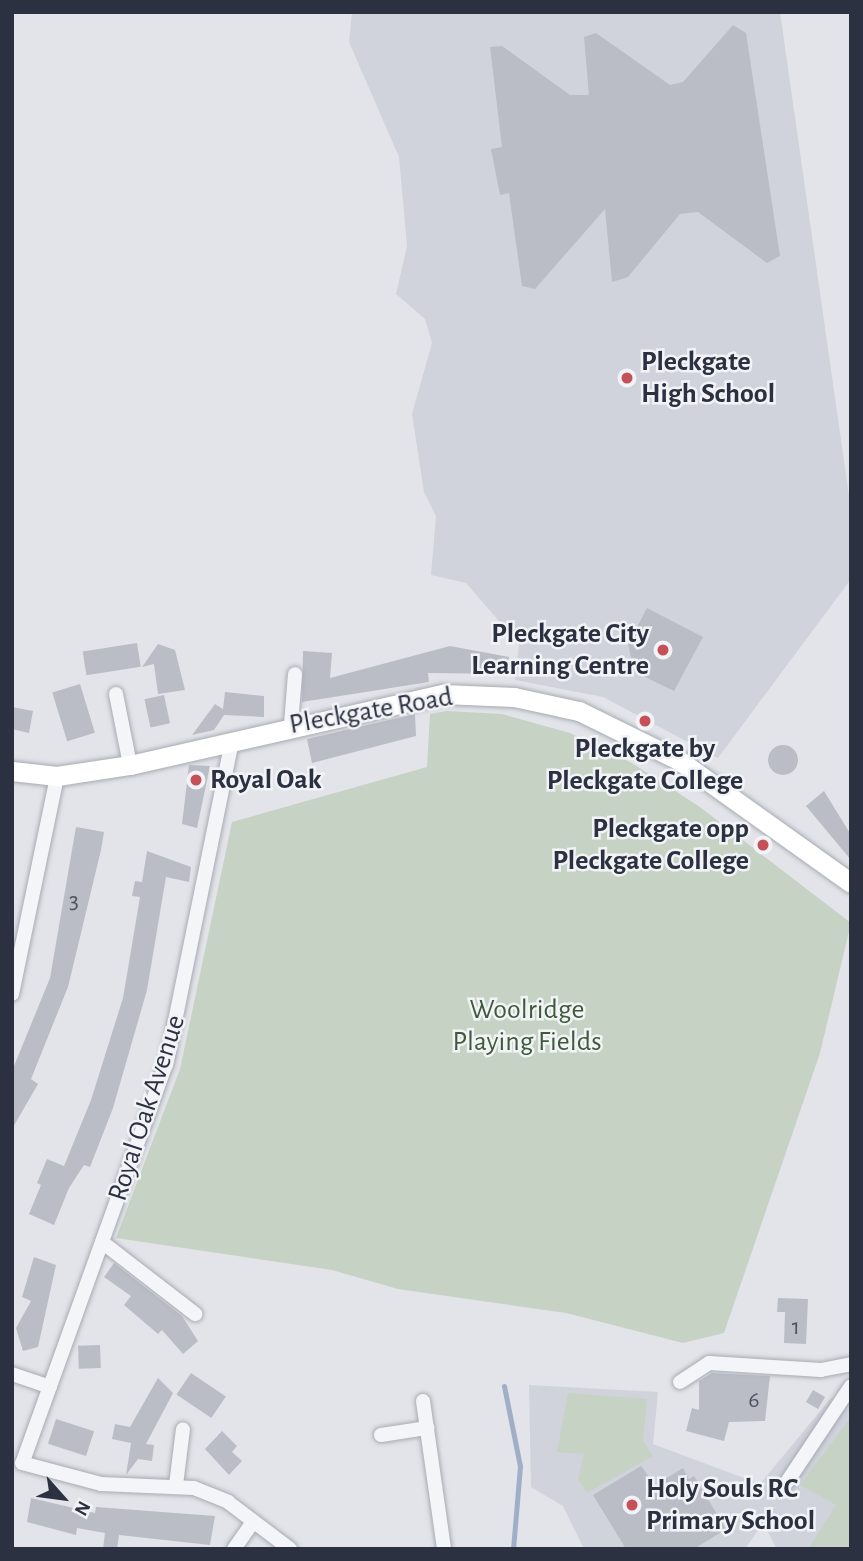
<!DOCTYPE html>
<style>
body{margin:0}
#map{position:relative;width:863px;height:1561px;overflow:hidden;background:#e2e4e9;font-family:"Alegreya Sans",sans-serif}
div>[style]{position:absolute}
[style*='--x']{left:calc(var(--x)*1px);top:calc(var(--y)*1px);width:calc(var(--w)*1px);rotate:calc(var(--a)*1deg)}
.built>*{inset:0;background:#d0d3db}
.green>*{inset:0;background:#c6d3c4}
.stream>*{height:5px;margin:-2.5px;padding:0 2.5px;transform-origin:2.5px;border-radius:2.5px;background:#a0afc7}
.building>*{inset:0;background:#babdc6;transform-origin:0 0}
.round{border-radius:50%}
.roads{filter:drop-shadow(0 0 2px #a7abb3) drop-shadow(0 0 2px #a7abb3)}
.street>*{height:14px;margin:-7px;padding:0 7px;transform-origin:7px;border-radius:7px;background:#f4f5f8}
.secondary>*{height:19px;margin:-9.5px;padding:0 9.5px;transform-origin:9.5px;border-radius:9.5px;background:#fff}
.dots>*{width:19px;height:19px;translate:-50% -50%;box-sizing:border-box;border:4px solid #f2f3f7;border-radius:50%}
span{translate:-50% -50%;white-space:nowrap;text-align:center;line-height:1.15;-webkit-text-stroke:5px #f2f3f7;paint-order:stroke}
.number-label{font-size:24px;color:#4f5462}
.number-label span{-webkit-text-stroke-width:0}
.poi-label{font-size:28px;color:#2b3140;font-weight:700}
.left{translate:0 -50%;text-align:left}
.right{translate:-100% -50%;text-align:right}
.street-label{font-size:28px;color:#2b3140}
.park-label{font-size:28px;color:#3d5b39}
.frame{position:absolute;inset:0;border:14px solid #2b3140;pointer-events:none}
.north{position:absolute;left:28px;top:1463px;width:70px;height:70px;-webkit-text-stroke:5px #f2f3f7;paint-order:stroke;rotate:118deg;font-size:19px;font-weight:700;line-height:28px;text-align:center;color:#2b3140}
.north::after{content:'';display:block;margin:auto;width:24px;height:32px;background:#2b3140;clip-path:polygon(50% 0,100% 100%,50% 72%,0 100%)}
</style>
<div id="map">
<div class="built">
<div style="clip-path:polygon(352px 12px,780px 12px,851px 510px,851px 579px,718px 758px,603px 697px,515px 680px,519px 644px,466px 583px,431px 575px,436px 516px,424px 492px,412px 414px,432px 343px,425px 319px,396px 294px,407px 246px,399px 157px,349px 42px)"></div>
<div style="clip-path:polygon(529px 1385px,658px 1392px,653px 1444px,760px 1484px,831px 1398px,851px 1402px,851px 1549px,777px 1549px,763px 1523px,745px 1549px,584px 1549px,563px 1506px,531px 1487px)"></div>
</div>
<div class="green">
<div style="clip-path:polygon(447px 711px,502px 714px,570px 733px,632px 763px,700px 807px,851px 923px,820px 1053px,724px 1333px,683px 1343px,566px 1313px,398px 1289px,332px 1270px,116px 1238px,180px 1069px,232px 822px,427px 767px,430px 714px)"></div>
<div style="clip-path:polygon(568px 1393px,647px 1399px,643px 1441px,653px 1456px,587px 1493px,578px 1480px,584px 1454px,557px 1452px)"></div>
<div style="clip-path:polygon(851px 1417px,851px 1549px,808px 1549px,836px 1505px,800px 1485px)"></div>
</div>
<div class="stream">
<div style="--x:504;--y:1386;--w:82;--a:78.7"></div>
<div style="--x:520;--y:1466;--w:83;--a:94.8"></div>
</div>
<div class="building">
<div style="clip-path:polygon(733px 25px,746px 33px,780px 256px,767px 263px,698px 212px,680px 214px,628px 277px,612px 282px,605px 209px,535px 289px,522px 286px,509px 193px,500px 195px,491px 149px,502px 147px,490px 47px,502px 46px,570px 95px,589px 95px,584px 37px,596px 33px,670px 85px,683px 82px)"></div>
<div style="clip-path:polygon(647px 608px,703px 637px,674px 691px,635px 672px,632px 662px,628px 644px)"></div>
<div style="left:137px;top:643px;width:24px;height:55px;rotate:81deg"></div>
<div style="clip-path:polygon(158px 644px,175px 650px,185px 690px,158px 694px,154px 664px,142px 667px)"></div>
<div style="clip-path:polygon(450px 646px,509px 657px,508px 674px,428px 673px,429px 682px,302px 702px,303px 651px,332px 653px,330px 678px)"></div>
<div style="left:80px;top:684px;width:51px;height:29px;rotate:73deg"></div>
<div style="clip-path:polygon(225px 692px,264px 696px,264px 717px,224px 715px,214px 730px,192px 735px,215px 704px,223px 709px)"></div>
<div style="left:164px;top:695px;width:29px;height:20px;rotate:78deg"></div>
<div style="clip-path:polygon(12px 707px,33px 711px,29px 733px,12px 729px)"></div>
<div style="clip-path:polygon(415px 714px,416px 736px,312px 763px,307px 739px)"></div>
<div class="round" style="left:768px;top:745px;width:30px;height:30px"></div>
<div style="clip-path:polygon(189px 765px,210px 766px,197px 828px,182px 824px)"></div>
<div style="clip-path:polygon(824px 791px,851px 835px,851px 860px,806px 806px)"></div>
<div style="clip-path:polygon(76px 827px,104px 832px,101px 850px,68px 987px,31px 1079px,38px 1084px,12px 1129px,12px 1071px,50px 978px)"></div>
<div style="clip-path:polygon(147px 851px,191px 867px,189px 882px,166px 877px,147px 990px,113px 1108px,90px 1167px,84px 1165px,69px 1188px,54px 1225px,29px 1214px,41px 1185px,37px 1183px,47px 1159px,64px 1166px,91px 1100px,123px 998px,140px 897px,132px 896px,135px 881px,142px 882px)"></div>
<div style="clip-path:polygon(34px 1257px,56px 1265px,38px 1347px,23px 1351px,16px 1328px,31px 1301px,22px 1297px)"></div>
<div style="clip-path:polygon(114px 1263px,182px 1316px,198px 1341px,183px 1354px,162px 1330px,158px 1334px,124px 1305px,131px 1296px,104px 1277px)"></div>
<div style="clip-path:polygon(778px 1298px,808px 1299px,806px 1344px,784px 1343px,785px 1312px,777px 1312px)"></div>
<div style="left:100px;top:1345px;width:23px;height:22px;rotate:88deg"></div>
<div style="left:191px;top:1373px;width:42px;height:26px;rotate:34deg"></div>
<div style="clip-path:polygon(712px 1373px,770px 1376px,765px 1421px,729px 1422px,724px 1441px,686px 1431px,692px 1408px,699px 1410px,699px 1381px)"></div>
<div style="clip-path:polygon(158px 1378px,173px 1393px,146px 1444px,154px 1445px,152px 1461px,138px 1459px,126px 1475px,131px 1443px,112px 1439px,115px 1424px,130px 1427px)"></div>
<div style="left:813px;top:1390px;width:14px;height:14px;rotate:30deg"></div>
<div style="left:56px;top:1419px;width:40px;height:26px;rotate:18deg"></div>
<div style="clip-path:polygon(222px 1431px,237px 1446px,232px 1452px,242px 1461px,229px 1475px,205px 1449px)"></div>
<div style="clip-path:polygon(641px 1466px,655px 1485px,683px 1468px,689px 1479px,694px 1476px,726px 1529px,694px 1549px,626px 1549px,593px 1495px)"></div>
<div style="clip-path:polygon(31px 1498px,95px 1513px,96px 1507px,215px 1516px,210px 1545px,119px 1535px,117px 1549px,103px 1549px,105px 1533px,77px 1528px,76px 1535px,27px 1522px)"></div>
</div>
<div class="roads">
<div class="street">
<div style="--x:116;--y:694;--w:72;--a:78.8"></div>
<div style="--x:291;--y:724;--w:50;--a:-85.4"></div>
<div style="--x:232;--y:741;--w:330;--a:101.5"></div>
<div style="--x:166;--y:1064;--w:424;--a:109.8"></div>
<div style="--x:22;--y:1463;--w:82;--a:14.9"></div>
<div style="--x:101;--y:1484;--w:93;--a:2.5"></div>
<div style="--x:194;--y:1488;--w:37;--a:22"></div>
<div style="--x:228;--y:1502;--w:78;--a:37.2"></div>
<div style="--x:12;--y:994;--w:223;--a:-78.3"></div>
<div style="--x:102;--y:1242;--w:118;--a:37.7"></div>
<div style="--x:12;--y:1374;--w:40;--a:18.9"></div>
<div style="--x:680;--y:1382;--w:35;--a:-33"></div>
<div style="--x:709;--y:1363;--w:112;--a:3.6"></div>
<div style="--x:821;--y:1370;--w:31;--a:-11"></div>
<div style="--x:423;--y:1401;--w:149;--a:81.9"></div>
<div style="--x:381;--y:1435;--w:47;--a:-8.7"></div>
<div style="--x:787;--y:1482;--w:115;--a:-56.3"></div>
<div style="--x:176;--y:1485;--w:56;--a:-82.9"></div>
<div style="--x:234;--y:1549;--w:33;--a:-55"></div>
</div>
<div class="secondary">
<div style="--x:12;--y:771;--w:45;--a:6.3"></div>
<div style="--x:57;--y:776;--w:74;--a:-8.6"></div>
<div style="--x:130;--y:765;--w:321;--a:-12.8"></div>
<div style="--x:443;--y:694;--w:71;--a:2.4"></div>
<div style="--x:514;--y:697;--w:66;--a:12.2"></div>
<div style="--x:579;--y:711;--w:113;--a:26.3"></div>
<div style="--x:680;--y:761;--w:210;--a:35.5"></div>
</div>
</div>
<div class="dots">
<div style="left:627px;top:378px;background:#c55058"></div>
<div style="left:663px;top:650px;background:#c55058"></div>
<div style="left:645px;top:721px;background:#c55058"></div>
<div style="left:196px;top:780px;background:#c55058"></div>
<div style="left:763px;top:845px;background:#c55058"></div>
<div style="left:632px;top:1505px;background:#c55058"></div>
</div>
<div class="number-label">
<span style="left:74px;top:902px">3</span>
<span style="left:796px;top:1328px">1</span>
<span style="left:754px;top:1401px">6</span>
</div>
<div class="poi-label">
<span class="left" style="left:641px;top:378px">Pleckgate<br>High School</span>
<span class="right" style="left:649px;top:650px">Pleckgate City<br>Learning Centre</span>
<span style="left:645px;top:765px">Pleckgate by<br>Pleckgate College</span>
<span class="left" style="left:210px;top:780px">Royal Oak</span>
<span class="right" style="left:749px;top:845px">Pleckgate opp<br>Pleckgate College</span>
<span class="left" style="left:646px;top:1505px">Holy Souls RC<br>Primary School</span>
</div>
<div class="street-label">
<span style="left:371px;top:711px;rotate:-10deg">Pleckgate Road</span>
<span style="left:147px;top:1108px;rotate:-72deg">Royal Oak Avenue</span>
</div>
<div class="park-label">
<span style="left:527px;top:1026px">Woolridge<br>Playing Fields</span>
</div>
<div class="frame"></div>
<div class="north">N</div>
</div>
